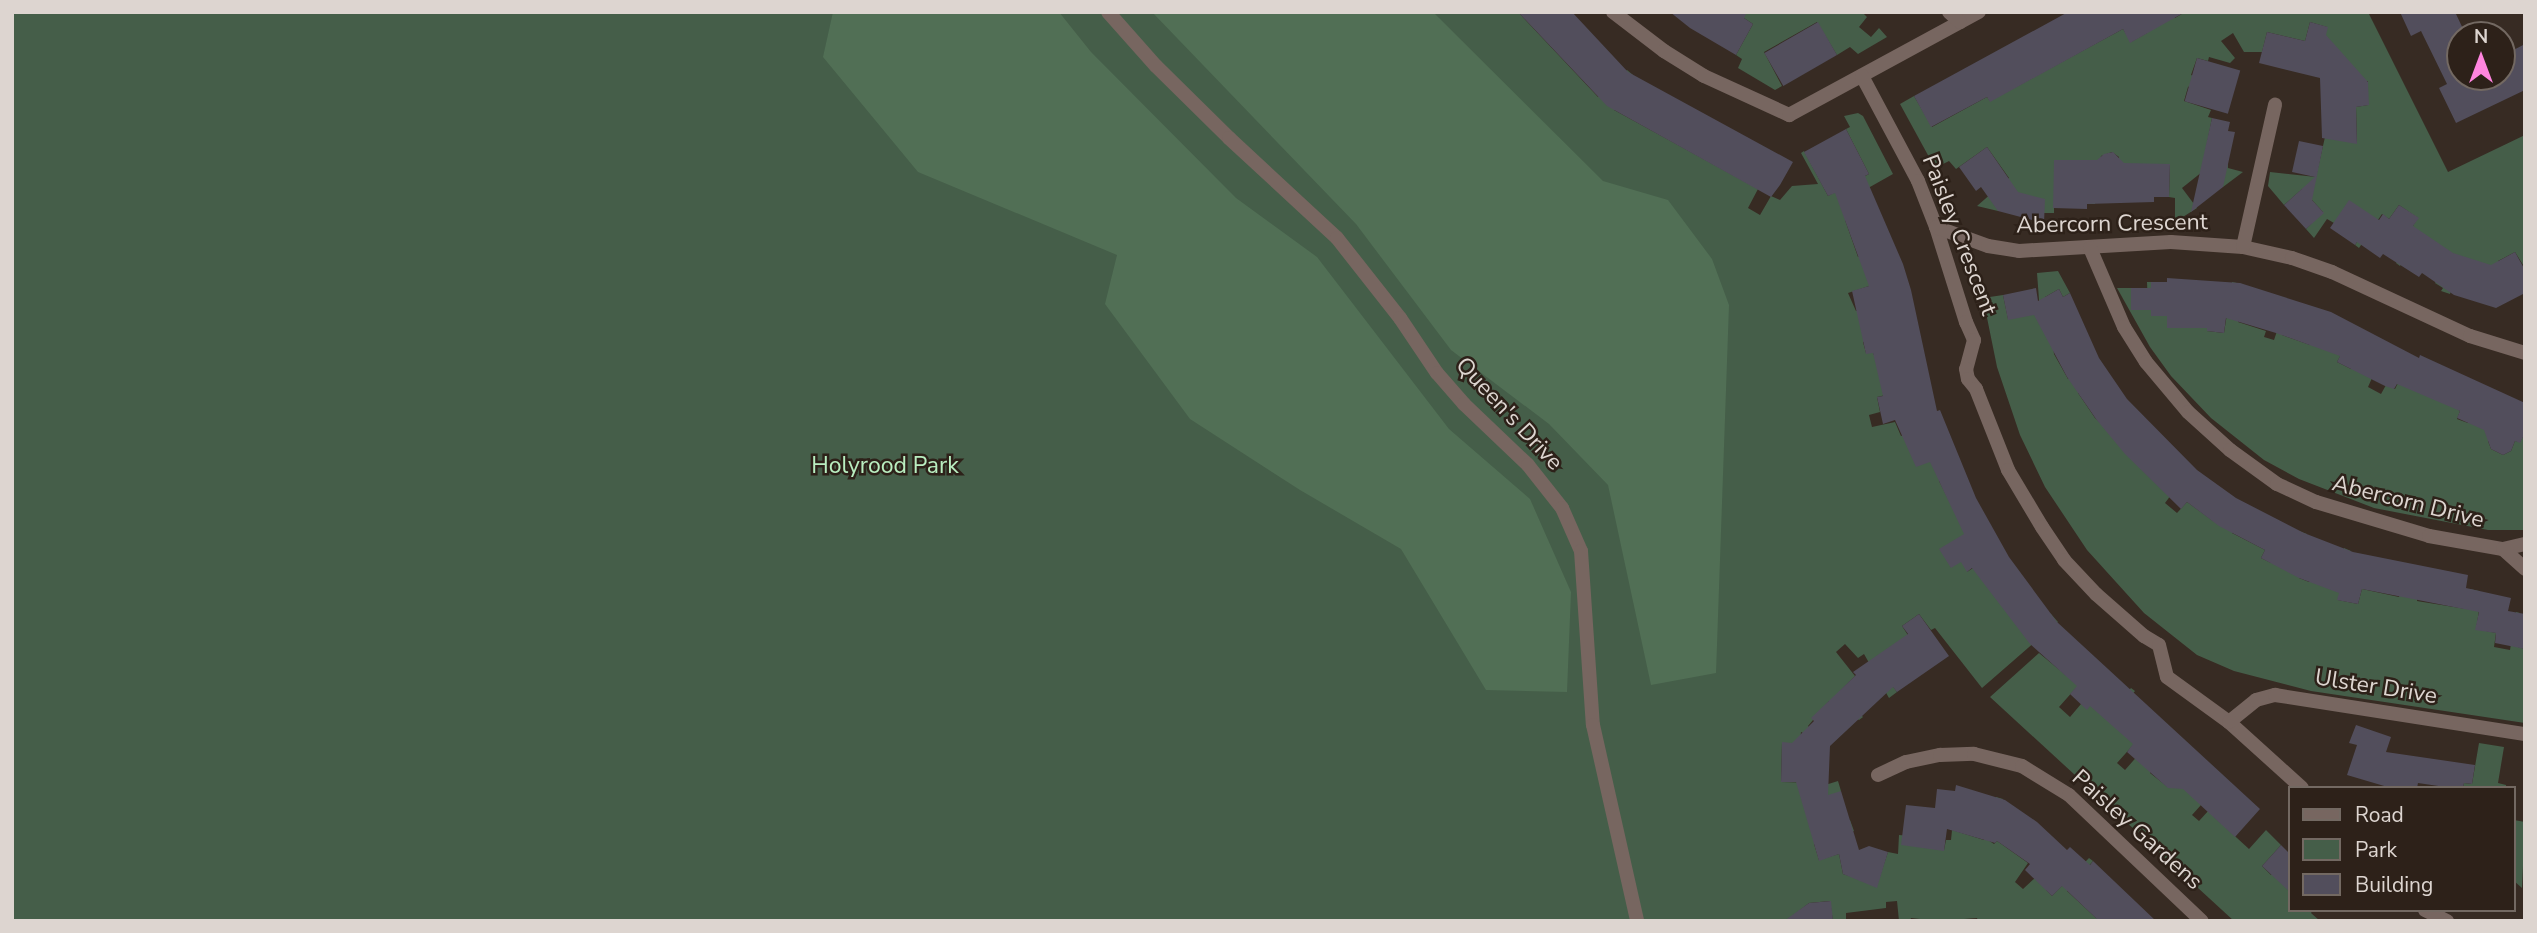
<!DOCTYPE html>
<style>
body{margin:0}
#map{position:relative;width:2537px;height:933px;overflow:hidden;background:#372b23;font-family:"Nunito Sans",sans-serif}
div>[style]{position:absolute}
[style*='--x']{left:calc(var(--x)*1px);top:calc(var(--y)*1px);width:calc(var(--w)*1px);rotate:calc(var(--a)*1deg)}
.green>*{inset:0;background:#455e49}
.forest>*{inset:0;background:#516f55}
.building>*{inset:0;background:#524e5c;transform-origin:0 0}
.street>*{height:14px;margin:-7px;padding:0 7px;transform-origin:7px;border-radius:7px;background:#776660}
span{translate:-50% -50%;white-space:nowrap;text-align:center;line-height:1.15;-webkit-text-stroke:5px #2d2119;paint-order:stroke}
.street-label{font-size:23px;color:#ddd5d0}
.park-label{font-size:23px;color:#b9eec0}
.frame{position:absolute;inset:0;border:14px solid #ddd5d0;pointer-events:none}
.legend{position:absolute;left:2288px;top:786px;width:228px;height:126px;box-sizing:border-box;background:#2d2119;border:2px solid #736962;margin:0;padding:9px 12px;list-style:none;font-size:21px;color:#ddd5d0}
.legend li{display:flex;align-items:center;gap:14px;height:35px}
.legend b{width:35px;border:2px solid #736962}
.north{position:absolute;left:2446px;top:21px;width:70px;height:70px;box-sizing:border-box;background:#2d2119;border:2px solid #736962;border-radius:50%;rotate:0deg;font-size:19px;font-weight:700;line-height:28px;text-align:center;color:#ddd5d0}
.north::after{content:'';display:block;margin:auto;width:24px;height:32px;background:#ff85df;clip-path:polygon(50% 0,100% 100%,50% 72%,0 100%)}
</style>
<div id="map">
<div class="green">
<div style="clip-path:polygon(12px 12px,1518px 12px,1598px 97px,1627px 70px,1633px 75px,1614px 110px,1758px 189px,1748px 208px,1760px 215px,1771px 196px,1780px 200px,1792px 186px,1818px 184px,1801px 153px,1804px 151px,1828px 196px,1869px 174px,1846px 129px,1850px 127px,1844px 116px,1858px 113px,1863px 116px,1893px 174px,1854px 196px,1864px 212px,1845px 220px,1858px 257px,1883px 248px,1869px 286px,1848px 293px,1856px 311px,1879px 306px,1914px 333px,1863px 342px,1866px 353px,1873px 353px,1890px 394px,1877px 397px,1880px 412px,1869px 415px,1872px 427px,1895px 422px,1901px 436px,1912px 432px,1942px 457px,1939px 481px,1975px 551px,1967px 572px,1973px 568px,2051px 614px,2058px 622px,1982px 688px,1935px 628px,1931px 630px,1919px 614px,1902px 626px,1913px 643px,1879px 667px,1897px 692px,1889px 698px,1864px 654px,1858px 658px,1845px 644px,1836px 652px,1855px 676px,1839px 692px,1863px 717px,1859px 720px,1829px 701px,1808px 726px,1817px 739px,1801px 732px,1800px 743px,1782px 743px,1781px 782px,1822px 783px,1822px 786px,1838px 781px,1841px 791px,1812px 832px,1850px 820px,1854px 831px,1814px 844px,1819px 860px,1839px 854px,1843px 874px,1877px 885px,1888px 852px,1898px 854px,1899px 835px,1911px 836px,1944px 850px,1946px 840px,1951px 840px,1952px 830px,1984px 840px,1996px 797px,2003px 799px,1988px 840px,1994px 844px,1997px 841px,2028px 863px,2015px 882px,2023px 889px,2037px 876px,2049px 887px,2046px 890px,2052px 896px,2089px 858px,2093px 861px,2067px 891px,2096px 918px,2112px 921px,1978px 921px,1977px 918px,1938px 921px,1911px 918px,1910px 921px,1899px 921px,1897px 901px,1886px 902px,1886px 908px,1846px 913px,1846px 921px,1833px 921px,1830px 901px,1809px 903px,1786px 921px,12px 921px)"></div>
<div style="clip-path:polygon(1741px 12px,1862px 12px,1867px 17px,1859px 27px,1871px 37px,1879px 28px,1887px 37px,1858px 54px,1850px 47px,1837px 55px,1817px 22px,1764px 52px,1782px 86px,1775px 90px,1738px 68px,1742px 59px,1736px 55px,1753px 24px,1744px 18px)"></div>
<div style="clip-path:polygon(2171px 12px,2175px 18px,2185px 12px,2368px 12px,2448px 172px,2525px 135px,2525px 268px,2515px 252px,2498px 261px,2515px 296px,2461px 256px,2450px 294px,2441px 291px,2443px 288px,2435px 283px,2454px 254px,2415px 243px,2400px 266px,2396px 263px,2414px 236px,2409px 232px,2418px 218px,2399px 205px,2389px 219px,2382px 214px,2359px 248px,2355px 245px,2373px 217px,2334px 223px,2327px 219px,2314px 238px,2306px 229px,2323px 212px,2302px 189px,2284px 205px,2268px 186px,2270px 172px,2316px 177px,2325px 137px,2357px 143px,2356px 107px,2368px 105px,2368px 81px,2339px 82px,2343px 54px,2315px 77px,2327px 27px,2310px 22px,2305px 41px,2267px 32px,2262px 52px,2244px 52px,2233px 33px,2221px 41px,2235px 58px,2230px 63px,2209px 57px,2208px 61px,2197px 58px,2191px 75px,2202px 79px,2188px 87px,2184px 101px,2211px 110px,2208px 117px,2212px 118px,2204px 158px,2228px 164px,2228px 168px,2243px 172px,2223px 187px,2207px 168px,2182px 188px,2197px 208px,2175px 222px,2175px 198px,2169px 197px,2170px 164px,2119px 166px,2119px 157px,2112px 152px,2101px 156px,2095px 204px,2087px 204px,2087px 160px,2054px 160px,2054px 213px,2044px 213px,2004px 189px,1998px 211px,1977px 206px,2009px 178px,1987px 147px,1956px 169px,1949px 161px,1935px 168px,1900px 104px,1914px 96px,1932px 127px,1987px 97px,1990px 101px,2123px 29px,2131px 42px,2147px 33px,2140px 20px)"></div>
<div style="clip-path:polygon(2058px 271px,2070px 293px,2063px 297px,2059px 289px,2045px 297px,2049px 305px,2054px 354px,2068px 379px,2098px 364px,2078px 393px,2095px 418px,2174px 491px,2165px 503px,2177px 513px,2187px 502px,2213px 521px,2226px 505px,2242px 515px,2232px 533px,2265px 550px,2261px 558px,2271px 563px,2299px 531px,2307px 534px,2299px 578px,2309px 582px,2332px 580px,2344px 548px,2351px 551px,2338px 600px,2358px 604px,2362px 589px,2399px 597px,2404px 577px,2420px 579px,2417px 601px,2466px 609px,2470px 589px,2479px 591px,2478px 597px,2481px 598px,2476px 629px,2496px 633px,2494px 647px,2510px 650px,2516px 612px,2520px 613px,2514px 646px,2525px 649px,2525px 723px,2311px 691px,2234px 671px,2197px 655px,2144px 613px,2087px 550px,2045px 487px,2020px 435px,1997px 367px,1983px 298px,2003px 295px,2008px 319px,2040px 313px,2037px 273px)"></div>
<div style="clip-path:polygon(2147px 282px,2151px 282px,2151px 315px,2209px 318px,2207px 331px,2224px 333px,2232px 282px,2242px 284px,2242px 288px,2247px 290px,2238px 322px,2266px 331px,2264px 337px,2274px 340px,2282px 316px,2282px 335px,2310px 345px,2313px 339px,2345px 347px,2337px 362px,2351px 369px,2363px 345px,2372px 378px,2368px 387px,2381px 394px,2386px 385px,2395px 389px,2403px 373px,2460px 411px,2457px 419px,2468px 423px,2472px 416px,2493px 431px,2488px 441px,2491px 449px,2503px 455px,2511px 451px,2515px 441px,2520px 442px,2525px 433px,2525px 530px,2488px 530px,2374px 508px,2299px 479px,2264px 460px,2211px 418px,2171px 376px,2150px 347px,2117px 288px,2131px 288px,2131px 309px,2148px 309px)"></div>
<div style="clip-path:polygon(2039px 653px,2068px 677px,2083px 680px,2059px 707px,2070px 717px,2081px 704px,2100px 695px,2114px 707px,2131px 688px,2135px 691px,2131px 696px,2134px 744px,2117px 763px,2125px 770px,2164px 726px,2150px 773px,2169px 788px,2197px 757px,2201px 805px,2192px 815px,2199px 821px,2231px 786px,2213px 816px,2249px 849px,2266px 830px,2281px 845px,2262px 866px,2271px 875px,2278px 868px,2290px 880px,2288px 893px,2290px 910px,2313px 910px,2311px 913px,2320px 921px,2234px 921px,1990px 697px)"></div>
<div style="clip-path:polygon(2479px 743px,2504px 747px,2498px 783px,2506px 785px,2506px 788px,2463px 788px,2464px 783px,2472px 784px)"></div>
<div style="clip-path:polygon(2514px 820px,2525px 822px,2522px 888px,2514px 881px)"></div>
</div>
<div class="forest">
<div style="clip-path:polygon(833px 12px,1059px 12px,1091px 52px,1236px 198px,1317px 257px,1449px 429px,1530px 499px,1571px 592px,1567px 692px,1486px 690px,1401px 549px,1300px 490px,1190px 419px,1105px 304px,1117px 255px,918px 172px,823px 57px)"></div>
<div style="clip-path:polygon(1152px 12px,1433px 12px,1603px 181px,1668px 200px,1712px 259px,1729px 305px,1716px 673px,1651px 685px,1608px 485px,1549px 424px,1451px 350px,1356px 224px)"></div>
</div>
<div class="building">
<div style="clip-path:polygon(1518px 12px,1572px 12px,1628px 72px,1793px 162px,1780px 185px,1771px 197px,1607px 106px)"></div>
<div style="clip-path:polygon(1670px 12px,1747px 12px,1744px 18px,1753px 24px,1736px 55px,1690px 28px)"></div>
<div style="clip-path:polygon(2068px 12px,2185px 12px,2130px 43px,2123px 29px,1990px 102px,1987px 97px,1931px 127px,1914px 96px)"></div>
<div style="clip-path:polygon(2400px 12px,2459px 12px,2456px 14px,2466px 35px,2460px 35px,2460px 77px,2502px 77px,2502px 56px,2525px 44px,2525px 90px,2456px 123px,2439px 88px,2447px 84px,2421px 31px,2411px 36px)"></div>
<div style="left:1818px;top:22px;width:38px;height:62px;rotate:60deg"></div>
<div style="clip-path:polygon(2310px 22px,2328px 27px,2326px 35px,2368px 82px,2369px 105px,2356px 107px,2357px 144px,2322px 138px,2320px 78px,2259px 63px,2267px 32px,2305px 41px)"></div>
<div style="left:2197px;top:58px;width:45px;height:45px;rotate:16deg"></div>
<div style="clip-path:polygon(2212px 118px,2230px 122px,2228px 131px,2235px 132px,2223px 187px,2191px 212px)"></div>
<div style="clip-path:polygon(1846px 129px,1869px 174px,1865px 176px,1903px 264px,1911px 290px,1937px 411px,1940px 410px,1976px 498px,2009px 557px,2057px 622px,2260px 809px,2235px 837px,2183px 789px,2168px 788px,2127px 752px,2133px 744px,2090px 706px,2087px 710px,2070px 694px,2077px 686px,2030px 644px,1972px 568px,1967px 572px,1961px 562px,1951px 568px,1939px 549px,1964px 534px,1930px 462px,1916px 467px,1895px 420px,1883px 424px,1877px 397px,1883px 396px,1873px 353px,1866px 354px,1852px 291px,1869px 286px,1835px 193px,1828px 196px,1804px 152px)"></div>
<div style="clip-path:polygon(2299px 141px,2323px 146px,2312px 200px,2324px 213px,2306px 229px,2284px 205px,2315px 177px,2292px 172px)"></div>
<div style="clip-path:polygon(1987px 147px,2018px 192px,2045px 199px,2044px 223px,1998px 211px,1981px 187px,1976px 191px,1959px 167px)"></div>
<div style="clip-path:polygon(2113px 152px,2124px 163px,2170px 164px,2169px 197px,2154px 197px,2154px 202px,2087px 204px,2087px 209px,2053px 208px,2054px 160px,2097px 160px,2104px 154px)"></div>
<div style="clip-path:polygon(2349px 200px,2379px 220px,2383px 214px,2389px 219px,2399px 205px,2419px 218px,2413px 226px,2453px 253px,2491px 265px,2515px 252px,2525px 270px,2525px 293px,2496px 308px,2454px 295px,2422px 273px,2419px 277px,2383px 254px,2380px 258px,2357px 242px,2355px 245px,2330px 228px)"></div>
<div style="clip-path:polygon(2167px 278px,2240px 283px,2331px 312px,2419px 358px,2420px 355px,2525px 403px,2525px 433px,2520px 443px,2515px 441px,2511px 451px,2503px 455px,2491px 449px,2484px 430px,2457px 418px,2460px 411px,2397px 384px,2394px 389px,2385px 386px,2337px 362px,2340px 356px,2276px 333px,2226px 318px,2224px 333px,2207px 331px,2207px 328px,2167px 328px,2167px 316px,2151px 316px,2151px 310px,2131px 310px,2131px 288px,2151px 288px,2151px 282px,2167px 282px)"></div>
<div style="clip-path:polygon(2036px 288px,2038px 301px,2059px 289px,2063px 297px,2070px 293px,2099px 358px,2127px 399px,2197px 470px,2236px 498px,2304px 533px,2353px 552px,2468px 575px,2466px 588px,2511px 598px,2508px 611px,2525px 614px,2525px 649px,2495px 643px,2496px 633px,2475px 630px,2479px 612px,2362px 589px,2358px 604px,2337px 600px,2339px 593px,2299px 578px,2261px 558px,2265px 550px,2219px 526px,2187px 502px,2181px 509px,2125px 454px,2096px 419px,2067px 377px,2034px 315px,2008px 320px,2003px 295px)"></div>
<div style="clip-path:polygon(1919px 614px,1949px 656px,1897px 692px,1893px 687px,1830px 746px,1828px 795px,1841px 791px,1859px 850px,1869px 846px,1888px 852px,1877px 888px,1843px 874px,1839px 854px,1819px 861px,1796px 782px,1781px 782px,1782px 742px,1792px 743px,1814px 721px,1811px 718px,1856px 675px,1853px 672px,1908px 634px,1902px 626px)"></div>
<div style="clip-path:polygon(2356px 725px,2391px 737px,2386px 752px,2475px 765px,2472px 784px,2464px 783px,2463px 788px,2452px 788px,2418px 783px,2417px 788px,2391px 788px,2347px 775px,2357px 745px,2349px 743px)"></div>
<div style="clip-path:polygon(1956px 785px,2005px 800px,2037px 822px,2067px 850px,2070px 847px,2090px 865px,2093px 861px,2156px 921px,2099px 921px,2062px 886px,2052px 896px,2025px 870px,2030px 864px,1997px 841px,1995px 843px,1947px 829px,1944px 851px,1901px 845px,1906px 805px,1935px 808px,1937px 789px,1955px 791px)"></div>
<div style="clip-path:polygon(2281px 845px,2290px 854px,2290px 892px,2262px 866px)"></div>
<div style="clip-path:polygon(1831px 901px,1833px 921px,1784px 921px,1809px 903px)"></div>
</div>
<div class="street">
<div style="--x:1108;--y:12;--w:72;--a:48.4"></div>
<div style="--x:1156;--y:66;--w:103;--a:44.6"></div>
<div style="--x:1229;--y:138;--w:147;--a:42.8"></div>
<div style="--x:1337;--y:238;--w:102;--a:51.8"></div>
<div style="--x:1400;--y:318;--w:66;--a:56.1"></div>
<div style="--x:1437;--y:373;--w:41;--a:48.9"></div>
<div style="--x:1464;--y:404;--w:88;--a:43.6"></div>
<div style="--x:1528;--y:465;--w:55;--a:51.7"></div>
<div style="--x:1562;--y:508;--w:47;--a:66.2"></div>
<div style="--x:1581;--y:551;--w:174;--a:86.1"></div>
<div style="--x:1593;--y:725;--w:201;--a:77.3"></div>
<div style="--x:1613;--y:12;--w:64;--a:37.4"></div>
<div style="--x:1664;--y:51;--w:47;--a:32"></div>
<div style="--x:1704;--y:76;--w:94;--a:24.6"></div>
<div style="--x:1789;--y:115;--w:216;--a:-28.5"></div>
<div style="--x:1949;--y:12;--w:15;--a:42"></div>
<div style="--x:1862;--y:76;--w:119;--a:61.9"></div>
<div style="--x:1918;--y:181;--w:49;--a:68.6"></div>
<div style="--x:1936;--y:227;--w:100;--a:72.5"></div>
<div style="--x:1966;--y:322;--w:20;--a:66"></div>
<div style="--x:1974;--y:340;--w:30;--a:105"></div>
<div style="--x:1966;--y:369;--w:10;--a:79"></div>
<div style="--x:1968;--y:379;--w:13;--a:51"></div>
<div style="--x:1976;--y:389;--w:87;--a:68.4"></div>
<div style="--x:2008;--y:470;--w:66;--a:59.2"></div>
<div style="--x:2042;--y:527;--w:40;--a:56"></div>
<div style="--x:2064;--y:560;--w:47;--a:46.7"></div>
<div style="--x:2096;--y:594;--w:64;--a:41.2"></div>
<div style="--x:2144;--y:636;--w:17;--a:31"></div>
<div style="--x:2159;--y:645;--w:33;--a:76"></div>
<div style="--x:2167;--y:677;--w:77;--a:36"></div>
<div style="--x:2229;--y:722;--w:98;--a:42.1"></div>
<div style="--x:1936;--y:227;--w:55;--a:20.1"></div>
<div style="--x:1988;--y:246;--w:31;--a:9"></div>
<div style="--x:2019;--y:251;--w:152;--a:-3.4"></div>
<div style="--x:2171;--y:242;--w:72;--a:4"></div>
<div style="--x:2243;--y:247;--w:50;--a:12.7"></div>
<div style="--x:2292;--y:258;--w:42;--a:19.3"></div>
<div style="--x:2332;--y:272;--w:152;--a:24.9"></div>
<div style="--x:2470;--y:336;--w:58;--a:17.2"></div>
<div style="--x:2243;--y:247;--w:146;--a:-77.3"></div>
<div style="--x:2090;--y:248;--w:86;--a:66.7"></div>
<div style="--x:2124;--y:327;--w:41;--a:57.8"></div>
<div style="--x:2146;--y:362;--w:65;--a:50"></div>
<div style="--x:2188;--y:412;--w:57;--a:42.1"></div>
<div style="--x:2230;--y:450;--w:58;--a:35.9"></div>
<div style="--x:2277;--y:484;--w:43;--a:24.8"></div>
<div style="--x:2316;--y:502;--w:118;--a:16.7"></div>
<div style="--x:2429;--y:536;--w:75;--a:10"></div>
<div style="--x:2503;--y:549;--w:23;--a:-13"></div>
<div style="--x:2503;--y:549;--w:30;--a:42"></div>
<div style="--x:2229;--y:722;--w:35;--a:-39"></div>
<div style="--x:2256;--y:700;--w:20;--a:-15"></div>
<div style="--x:2275;--y:695;--w:253;--a:8.9"></div>
<div style="--x:1878;--y:775;--w:31;--a:-25"></div>
<div style="--x:1906;--y:762;--w:35;--a:-12"></div>
<div style="--x:1940;--y:755;--w:34;--a:-2"></div>
<div style="--x:1974;--y:754;--w:49;--a:14"></div>
<div style="--x:2022;--y:766;--w:55;--a:31.7"></div>
<div style="--x:2069;--y:795;--w:183;--a:43.5"></div>
<div style="--x:2425;--y:910;--w:25;--a:27"></div>
</div>
<div class="street-label">
<span style="left:2112px;top:224px;rotate:-1deg">Abercorn Crescent</span>
<span style="left:1959px;top:235px;rotate:69deg">Paisley Crescent</span>
<span style="left:1509px;top:414px;rotate:47deg">Queen's Drive</span>
<span style="left:2408px;top:502px;rotate:14deg">Abercorn Drive</span>
<span style="left:2376px;top:687px;rotate:9deg">Ulster Drive</span>
<span style="left:2137px;top:830px;rotate:42deg">Paisley Gardens</span>
</div>
<div class="park-label">
<span style="left:885px;top:466px">Holyrood Park</span>
</div>
<div class="frame"></div>
<ul class="legend">
<li><b style="height:9px;background:#776660"></b>Road</li>
<li><b style="height:19px;background:#455e49"></b>Park</li>
<li><b style="height:19px;background:#524e5c"></b>Building</li>
</ul>
<div class="north">N</div>
</div>
